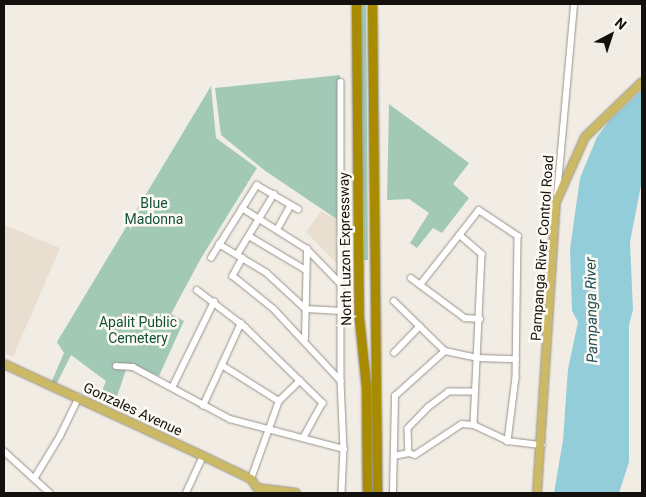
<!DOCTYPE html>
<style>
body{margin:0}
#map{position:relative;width:646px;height:497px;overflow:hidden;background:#f2ede4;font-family:Roboto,sans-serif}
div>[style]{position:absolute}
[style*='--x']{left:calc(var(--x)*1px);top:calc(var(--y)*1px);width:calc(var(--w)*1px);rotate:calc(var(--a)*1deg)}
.built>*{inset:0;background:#e9dfd0}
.green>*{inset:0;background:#a1c9b6}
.water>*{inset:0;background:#92cdd9}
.roads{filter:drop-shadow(0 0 1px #97928a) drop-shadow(0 0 1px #97928a)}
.minor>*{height:5.5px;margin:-2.75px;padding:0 2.75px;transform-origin:2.75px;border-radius:2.75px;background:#fff}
.major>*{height:8px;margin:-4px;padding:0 4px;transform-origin:4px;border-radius:4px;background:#cbb966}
.highway>*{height:9px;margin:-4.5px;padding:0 4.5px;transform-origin:4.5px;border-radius:4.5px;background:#a98b00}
span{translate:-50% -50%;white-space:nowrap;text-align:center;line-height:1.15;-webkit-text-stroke:5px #fefaf3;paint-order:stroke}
.park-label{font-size:14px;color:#10513a}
.street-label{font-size:14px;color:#13110e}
.water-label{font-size:15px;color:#1d5059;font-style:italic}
.frame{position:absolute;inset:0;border:5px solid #13110e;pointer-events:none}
.north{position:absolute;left:586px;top:10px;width:50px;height:50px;-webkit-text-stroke:4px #fefaf3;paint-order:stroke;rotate:40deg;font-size:14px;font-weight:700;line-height:20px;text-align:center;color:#13110e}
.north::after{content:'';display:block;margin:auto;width:18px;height:22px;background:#13110e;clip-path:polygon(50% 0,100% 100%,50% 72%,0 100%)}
</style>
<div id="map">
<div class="built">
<div style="clip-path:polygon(321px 211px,341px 222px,340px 267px,306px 232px)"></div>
<div style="clip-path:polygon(4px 225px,60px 248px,13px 357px,4px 353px)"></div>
</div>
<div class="green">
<div style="clip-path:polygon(361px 4px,366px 4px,368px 260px,364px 260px)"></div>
<div style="clip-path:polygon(340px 75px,341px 222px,264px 170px,221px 135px,215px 88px)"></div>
<div style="clip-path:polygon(211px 86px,216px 138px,257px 168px,200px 260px,171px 314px,184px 321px,159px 376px,128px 364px,113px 408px,98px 401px,106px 381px,71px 355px,56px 385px,51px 383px,64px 353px,57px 342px)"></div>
<div style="clip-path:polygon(389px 104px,469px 163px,453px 184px,469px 198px,442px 233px,433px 228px,417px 248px,410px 243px,429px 213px,409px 199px,387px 200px)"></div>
</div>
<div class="water">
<div style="clip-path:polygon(642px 90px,642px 180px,630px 242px,633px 310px,629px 325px,629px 462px,619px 493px,554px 493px,563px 440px,568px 369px,578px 322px,572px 311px,570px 249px,580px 178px,597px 137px,609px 121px)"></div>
</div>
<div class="roads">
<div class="minor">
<div style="--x:341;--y:82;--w:299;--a:90"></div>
<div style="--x:341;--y:381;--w:68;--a:87.5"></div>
<div style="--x:344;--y:449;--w:44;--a:92.6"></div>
<div style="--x:557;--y:196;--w:193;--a:-84.9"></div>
<div style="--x:242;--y:208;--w:77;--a:32.2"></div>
<div style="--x:307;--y:249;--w:50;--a:45.8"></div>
<div style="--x:278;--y:228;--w:26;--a:-61"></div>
<div style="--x:460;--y:235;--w:29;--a:41"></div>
<div style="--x:482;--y:254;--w:171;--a:92.7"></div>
<div style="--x:249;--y:236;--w:66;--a:30.8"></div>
<div style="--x:219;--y:244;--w:56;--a:31.1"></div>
<div style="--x:267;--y:273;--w:53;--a:42.7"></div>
<div style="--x:306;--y:309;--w:36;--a:3"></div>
<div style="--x:237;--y:255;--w:71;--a:-58.8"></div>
<div style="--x:211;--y:258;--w:86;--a:-57.8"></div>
<div style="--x:257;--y:185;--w:48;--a:30.3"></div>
<div style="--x:243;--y:258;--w:21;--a:119"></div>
<div style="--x:233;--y:276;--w:53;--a:38.8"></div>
<div style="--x:274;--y:309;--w:98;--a:47.1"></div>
<div style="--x:411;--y:278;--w:67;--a:36.5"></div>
<div style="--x:465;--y:318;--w:15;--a:4"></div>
<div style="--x:420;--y:285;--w:95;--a:-51.8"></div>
<div style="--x:479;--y:210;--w:47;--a:33.7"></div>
<div style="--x:518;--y:236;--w:142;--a:90.8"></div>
<div style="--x:516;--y:378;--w:64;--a:97.2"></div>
<div style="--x:508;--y:441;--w:34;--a:7"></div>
<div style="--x:197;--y:290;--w:61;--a:37.6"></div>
<div style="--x:245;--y:327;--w:109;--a:44.3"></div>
<div style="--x:323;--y:403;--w:39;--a:119"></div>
<div style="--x:394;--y:301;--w:71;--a:44.4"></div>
<div style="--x:305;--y:339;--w:90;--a:-88.7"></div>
<div style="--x:394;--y:353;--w:37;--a:-46"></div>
<div style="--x:222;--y:365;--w:67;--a:32.3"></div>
<div style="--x:116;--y:366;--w:17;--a:3"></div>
<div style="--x:133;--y:367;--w:110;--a:28.2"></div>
<div style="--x:230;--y:419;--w:118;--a:14.7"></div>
<div style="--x:172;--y:388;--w:96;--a:-64"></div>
<div style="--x:475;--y:392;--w:26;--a:180"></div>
<div style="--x:449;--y:392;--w:25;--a:143"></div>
<div style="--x:429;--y:407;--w:30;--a:134"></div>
<div style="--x:408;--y:429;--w:24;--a:88"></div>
<div style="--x:409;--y:453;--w:6;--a:18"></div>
<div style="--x:415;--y:455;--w:56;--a:-33.4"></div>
<div style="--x:462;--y:424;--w:12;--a:5"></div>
<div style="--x:474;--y:425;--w:38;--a:25"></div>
<div style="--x:203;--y:406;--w:91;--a:-65.4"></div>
<div style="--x:4;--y:451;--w:62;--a:42.4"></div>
<div style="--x:394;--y:456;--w:15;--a:-11"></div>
<div style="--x:34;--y:479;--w:50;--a:-58.8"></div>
<div style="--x:60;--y:436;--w:43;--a:-64"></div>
<div style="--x:251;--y:479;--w:83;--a:-70.3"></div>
<div style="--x:279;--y:401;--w:29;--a:-44"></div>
<div style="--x:186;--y:493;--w:41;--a:-65.3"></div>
<div style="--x:393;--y:493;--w:97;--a:-88.8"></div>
<div style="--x:395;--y:396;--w:67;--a:-42"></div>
<div style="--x:445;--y:351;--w:34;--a:12"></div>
<div style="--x:478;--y:358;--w:38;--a:2"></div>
</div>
<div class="major">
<div style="--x:4;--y:364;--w:219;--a:24.8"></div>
<div style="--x:203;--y:456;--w:53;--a:25.6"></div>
<div style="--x:251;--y:479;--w:11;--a:56"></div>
<div style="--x:257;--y:488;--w:39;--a:7"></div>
<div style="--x:537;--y:493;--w:292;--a:-86.3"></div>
<div style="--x:556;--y:202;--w:71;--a:-66"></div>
<div style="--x:585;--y:137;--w:79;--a:-44"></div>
</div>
<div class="highway">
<div style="--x:356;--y:4;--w:314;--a:89.5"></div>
<div style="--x:359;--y:318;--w:69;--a:84.2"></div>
<div style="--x:366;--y:387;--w:106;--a:89.5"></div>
<div style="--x:372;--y:4;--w:489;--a:89.4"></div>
</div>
</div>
<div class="park-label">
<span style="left:154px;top:211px">Blue<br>Madonna</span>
<span style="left:138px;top:330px">Apalit Public<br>Cemetery</span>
</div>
<div class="street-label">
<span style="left:542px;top:248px;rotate:-86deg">Pampanga River Control Road</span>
<span style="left:345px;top:249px;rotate:-91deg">North Luzon Expressway</span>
<span style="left:133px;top:409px;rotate:25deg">Gonzales Avenue</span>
</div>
<div class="water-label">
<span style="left:592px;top:310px;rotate:-91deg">Pampanga River</span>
</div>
<div class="frame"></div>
<div class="north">N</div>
</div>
